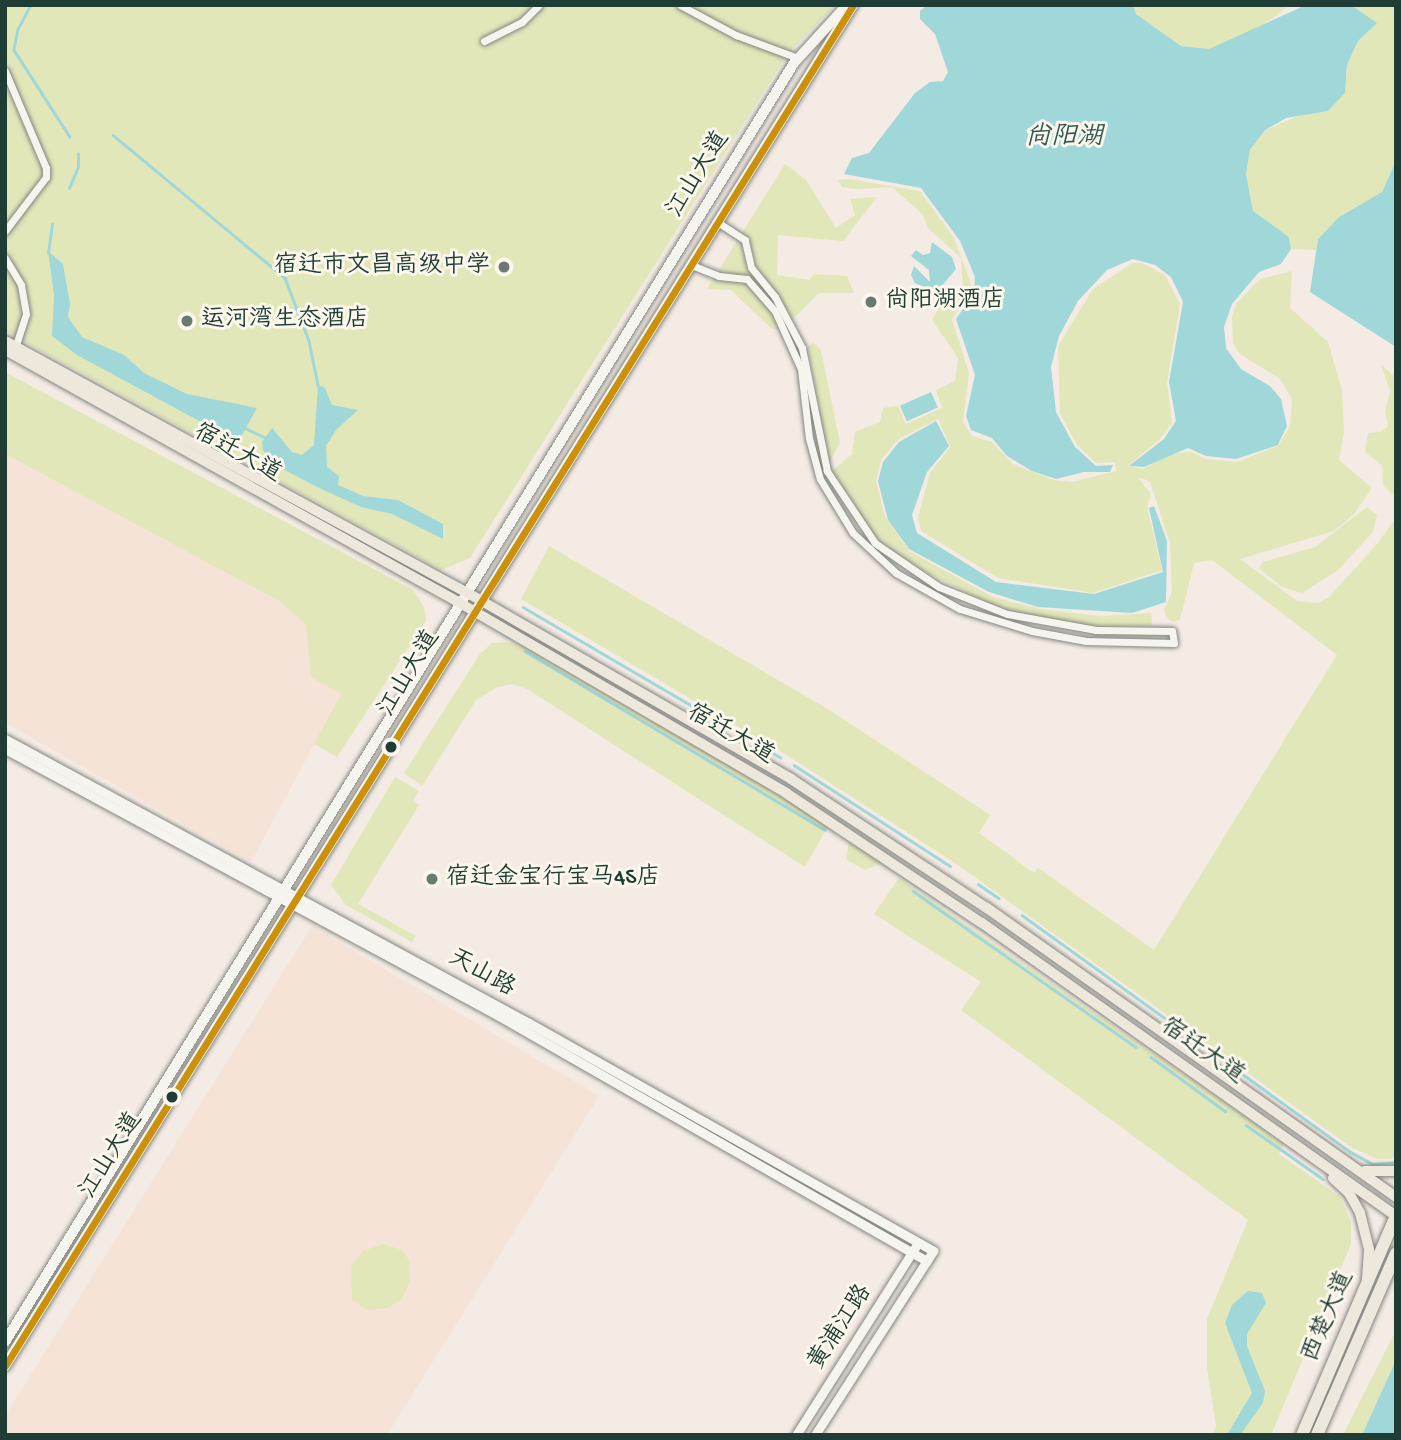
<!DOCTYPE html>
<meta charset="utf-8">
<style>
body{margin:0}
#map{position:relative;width:1401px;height:1440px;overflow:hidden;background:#f3ebe4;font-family:"Gochi Hand","LXGW WenKai TC",sans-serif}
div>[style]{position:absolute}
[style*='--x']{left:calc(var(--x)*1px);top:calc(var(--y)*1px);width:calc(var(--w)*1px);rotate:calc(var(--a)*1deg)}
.built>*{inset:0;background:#f5e3d7}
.green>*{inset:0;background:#e2e7b9}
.water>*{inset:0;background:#a0d7d9;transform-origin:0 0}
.stream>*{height:2.5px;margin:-1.25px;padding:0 1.25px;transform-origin:1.25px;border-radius:1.25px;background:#a0d7d9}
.roads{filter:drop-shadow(0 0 2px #848681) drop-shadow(0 0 2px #848681)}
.minor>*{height:7px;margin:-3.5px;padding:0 3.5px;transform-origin:3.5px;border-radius:3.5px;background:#f6f4ef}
.tertiary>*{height:9px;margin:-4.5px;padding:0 4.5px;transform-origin:4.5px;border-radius:4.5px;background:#f6f4ef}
.secondary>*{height:10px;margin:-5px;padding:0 5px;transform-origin:5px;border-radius:5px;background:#f6f4ef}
.primary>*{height:10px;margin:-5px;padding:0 5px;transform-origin:5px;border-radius:5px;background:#ede7dc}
.trunk>*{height:12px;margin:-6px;padding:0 6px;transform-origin:6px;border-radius:6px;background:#ede7dc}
.bus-1>*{height:7px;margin:-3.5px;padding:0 3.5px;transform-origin:3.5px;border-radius:3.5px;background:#cc910a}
.dots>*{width:19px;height:19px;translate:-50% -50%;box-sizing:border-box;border:4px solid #fbf7ec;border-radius:50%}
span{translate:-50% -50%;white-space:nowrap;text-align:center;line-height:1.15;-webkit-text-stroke:6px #fbf7ec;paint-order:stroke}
.street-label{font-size:24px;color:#1f3d34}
.poi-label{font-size:24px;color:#1f3d34}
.right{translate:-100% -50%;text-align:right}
.left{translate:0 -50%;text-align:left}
.water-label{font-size:26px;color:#325a54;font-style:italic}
.frame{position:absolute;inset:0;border:7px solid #1f3d34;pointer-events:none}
</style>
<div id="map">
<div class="built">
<div style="clip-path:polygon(5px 454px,279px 601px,306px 625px,311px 677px,341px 694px,251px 862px,5px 723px)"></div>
<div style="clip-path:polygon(312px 926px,599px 1096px,387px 1435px,5px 1435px,5px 1416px)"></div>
</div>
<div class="green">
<div style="clip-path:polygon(5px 5px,836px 5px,789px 52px,470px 558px,441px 570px,5px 331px)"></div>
<div style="clip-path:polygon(1133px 5px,1290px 5px,1255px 31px,1209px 49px,1181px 46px,1136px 14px)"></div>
<div style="clip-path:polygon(1351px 5px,1396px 5px,1396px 161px,1382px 192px,1339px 217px,1318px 239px,1316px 250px,1291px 249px,1289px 237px,1253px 211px,1246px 174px,1250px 150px,1265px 130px,1305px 113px,1328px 111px,1345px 93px,1347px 65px,1358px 41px,1376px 23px)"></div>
<div style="clip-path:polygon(785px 164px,806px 180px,836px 228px,855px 215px,850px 199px,877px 197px,843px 241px,778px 235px,777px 275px,809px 280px,814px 274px,847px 276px,854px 293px,819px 293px,785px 327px,772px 329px,731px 290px,707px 289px)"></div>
<div style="clip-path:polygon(850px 179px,920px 191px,954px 238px,973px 289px,952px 319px,969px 373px,963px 422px,972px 436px,992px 442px,1013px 464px,1054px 480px,1072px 482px,1116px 471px,1115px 462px,1096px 463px,1077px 445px,1060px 413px,1058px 346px,1093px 289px,1132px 263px,1142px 263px,1165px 275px,1180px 304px,1167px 382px,1172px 423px,1160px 439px,1128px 466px,1143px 469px,1165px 456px,1189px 451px,1206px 459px,1237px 462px,1278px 446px,1290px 426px,1292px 399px,1280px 379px,1240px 354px,1233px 344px,1232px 316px,1236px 304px,1260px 279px,1292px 271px,1290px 308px,1328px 342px,1342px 390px,1344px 432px,1339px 460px,1372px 488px,1354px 514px,1334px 531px,1240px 559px,1297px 601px,1318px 603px,1329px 597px,1378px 543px,1396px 517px,1396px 1156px,1391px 1159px,1377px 1159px,1351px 1147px,955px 863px,785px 754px,521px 599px,549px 546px,831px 711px,990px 815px,979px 833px,1034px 873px,1038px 868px,1154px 950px,1337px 655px,1212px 560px,1194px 563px,1180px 620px,1173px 622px,1166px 617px,1164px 610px,1172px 592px,1170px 543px,1150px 482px,1142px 478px,1138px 478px,1151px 494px,1147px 507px,1162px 570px,1093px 593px,998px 578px,921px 531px,918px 518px,930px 473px,950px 447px,938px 419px,899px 439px,881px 460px,876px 481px,885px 516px,909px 551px,993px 597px,1040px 609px,1100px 616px,1151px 613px,1152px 626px,1070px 625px,995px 607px,904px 561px,867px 530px,832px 471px,852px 454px,855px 432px,880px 422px,883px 408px,898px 406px,906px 424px,942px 408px,936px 390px,955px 381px,958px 358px,932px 320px,941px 305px,952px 304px,963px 290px,961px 258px,927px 227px,923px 215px,892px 187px,856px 189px,842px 187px,838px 180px)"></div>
<div style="clip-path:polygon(813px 342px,821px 350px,840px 443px,829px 463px,808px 347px)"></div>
<div style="clip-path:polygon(1381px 364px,1396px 378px,1394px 496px,1383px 485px,1382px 465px,1365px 452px,1368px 433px,1380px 432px,1388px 426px,1385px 411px,1390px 391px)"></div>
<div style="clip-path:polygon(5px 372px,413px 590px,424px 607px,426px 621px,337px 757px,314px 744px,341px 694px,311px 677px,306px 625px,279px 601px,5px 454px)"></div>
<div style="clip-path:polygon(1367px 507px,1377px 515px,1373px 532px,1337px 571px,1302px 593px,1282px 587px,1259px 568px,1263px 562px,1315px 547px)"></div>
<div style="clip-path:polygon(508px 642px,527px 648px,714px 755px,828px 826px,805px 867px,527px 689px,512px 684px,497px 687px,476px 700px,422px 786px,404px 773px,479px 655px,492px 643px)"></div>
<div style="clip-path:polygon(395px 777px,419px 791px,413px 801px,419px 805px,358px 904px,416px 936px,412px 942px,346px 905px,331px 885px)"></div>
<div style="clip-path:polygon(849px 841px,882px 861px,880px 864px,864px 870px,846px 859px)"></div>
<div style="clip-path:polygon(899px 878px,1284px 1144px,1279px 1154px,1340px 1197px,1351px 1222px,1351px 1244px,1271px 1435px,1213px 1435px,1216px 1426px,1207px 1368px,1207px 1319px,1248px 1220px,961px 1010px,981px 982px,874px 914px)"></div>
<div style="clip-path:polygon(383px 1244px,402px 1250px,409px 1260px,410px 1281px,402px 1299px,388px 1308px,367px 1310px,352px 1300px,351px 1266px,363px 1251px)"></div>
<div style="clip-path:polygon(1396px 1330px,1396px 1360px,1362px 1435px,1343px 1435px)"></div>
</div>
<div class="water">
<div style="clip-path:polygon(965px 5px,1133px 5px,1136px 14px,1181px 46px,1209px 49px,1306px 5px,1351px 5px,1377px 23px,1358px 41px,1347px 65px,1345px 93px,1328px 111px,1286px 118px,1265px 130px,1250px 150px,1246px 174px,1253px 211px,1289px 237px,1291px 249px,1281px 264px,1259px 272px,1232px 304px,1224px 327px,1226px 348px,1241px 369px,1270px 386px,1281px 399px,1287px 426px,1278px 445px,1236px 459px,1206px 456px,1188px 448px,1144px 467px,1129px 466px,1164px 439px,1176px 421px,1169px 382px,1183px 302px,1171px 277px,1155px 265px,1133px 259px,1107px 270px,1078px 301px,1059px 336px,1051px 367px,1056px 412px,1075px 447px,1096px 466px,1113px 465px,1110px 472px,1084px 472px,1056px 479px,1032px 471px,1007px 456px,992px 438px,971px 430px,966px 416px,975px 375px,956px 319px,974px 293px,975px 277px,960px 241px,921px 188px,844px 174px,852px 158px,869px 153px,915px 93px,930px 82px,943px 81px,948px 72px,935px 34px,920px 19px,920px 11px,925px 7px)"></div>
<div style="clip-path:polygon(1396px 161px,1396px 347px,1310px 292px,1318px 239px,1339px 217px,1382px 192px)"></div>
<div style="clip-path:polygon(932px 242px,952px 257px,956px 269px,936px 293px,915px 283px,911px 275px,914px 266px,930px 282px,929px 270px,911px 256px,916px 250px,923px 255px,930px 253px)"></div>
<div style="clip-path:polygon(48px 251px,63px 264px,70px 304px,68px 317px,82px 337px,124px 355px,144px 373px,187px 394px,257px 408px,238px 442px,77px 355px,52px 336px,54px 295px)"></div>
<div style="clip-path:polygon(318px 385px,325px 388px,332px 405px,358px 410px,336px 430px,326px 446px,327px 467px,339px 476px,338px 485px,363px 496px,398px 500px,443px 524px,443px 539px,392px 514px,361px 507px,319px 488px,279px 467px,263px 450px,262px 442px,272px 428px,292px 452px,302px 455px,314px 445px)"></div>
<div style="left:931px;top:392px;width:17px;height:34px;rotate:66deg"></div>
<div style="clip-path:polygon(936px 421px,949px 446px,927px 472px,919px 495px,912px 515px,917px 533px,996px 582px,1094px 594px,1163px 572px,1149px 508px,1154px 506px,1167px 541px,1166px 602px,1132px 613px,1038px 607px,989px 592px,909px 549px,888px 520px,878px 481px,883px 462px,899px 442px)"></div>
<div style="clip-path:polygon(1248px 1291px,1262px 1293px,1266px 1303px,1247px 1334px,1247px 1346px,1265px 1391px,1263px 1403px,1240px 1435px,1227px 1435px,1252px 1393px,1225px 1323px,1232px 1305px)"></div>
<div style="clip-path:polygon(1396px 1360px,1396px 1435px,1362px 1435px)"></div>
</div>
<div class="stream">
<div style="--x:31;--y:5;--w:27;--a:118"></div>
<div style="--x:18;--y:29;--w:21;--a:101"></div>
<div style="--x:14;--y:50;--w:103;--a:57.2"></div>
<div style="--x:113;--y:135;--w:224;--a:39.7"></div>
<div style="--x:285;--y:278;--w:67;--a:69.1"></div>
<div style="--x:309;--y:341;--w:45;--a:78.4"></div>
<div style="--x:69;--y:188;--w:23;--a:-67"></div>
<div style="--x:78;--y:167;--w:13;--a:-90"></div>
<div style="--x:48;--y:253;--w:29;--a:-82"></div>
<div style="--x:245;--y:428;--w:21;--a:25"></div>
<div style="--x:523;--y:607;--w:298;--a:30.3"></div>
<div style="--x:525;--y:651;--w:349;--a:30.8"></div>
<div style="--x:794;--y:765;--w:186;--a:32.9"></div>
<div style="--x:978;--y:884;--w:25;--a:34"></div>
<div style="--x:913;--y:891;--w:272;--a:35"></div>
<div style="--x:1022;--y:915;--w:405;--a:35.8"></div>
<div style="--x:1351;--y:1152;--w:25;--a:29"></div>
<div style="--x:1373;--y:1164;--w:23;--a:-5"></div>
<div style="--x:1151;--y:1057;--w:92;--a:36.1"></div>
<div style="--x:1246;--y:1125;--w:94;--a:35"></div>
</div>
<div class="roads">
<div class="minor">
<div style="--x:680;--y:5;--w:64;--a:28.2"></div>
<div style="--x:736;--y:35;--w:66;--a:20.4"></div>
<div style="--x:484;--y:41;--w:42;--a:-26.6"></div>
<div style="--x:522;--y:22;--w:24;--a:-45"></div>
<div style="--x:5;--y:71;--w:105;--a:67.1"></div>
<div style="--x:46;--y:168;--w:9;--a:90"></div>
<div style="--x:46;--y:177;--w:68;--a:127.2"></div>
<div style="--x:5;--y:258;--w:31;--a:59"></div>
<div style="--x:21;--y:285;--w:29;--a:80"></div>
<div style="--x:26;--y:314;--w:38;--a:108"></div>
<div style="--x:694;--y:266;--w:27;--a:22"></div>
<div style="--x:719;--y:276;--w:28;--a:6"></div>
<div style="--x:747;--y:279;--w:43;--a:48.8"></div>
<div style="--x:775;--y:311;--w:64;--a:65.9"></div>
<div style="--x:801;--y:369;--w:69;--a:83.4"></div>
<div style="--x:809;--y:438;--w:42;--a:75"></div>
<div style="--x:820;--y:479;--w:63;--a:58.6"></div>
<div style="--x:853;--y:533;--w:59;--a:42.9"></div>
<div style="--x:896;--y:573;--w:73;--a:29.4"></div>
<div style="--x:960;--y:609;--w:75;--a:17"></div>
<div style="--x:1032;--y:631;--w:55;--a:10.5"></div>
<div style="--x:1086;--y:641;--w:88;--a:1.3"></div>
<div style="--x:1174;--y:643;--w:12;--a:-99"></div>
<div style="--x:1172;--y:631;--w:76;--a:-179.2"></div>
<div style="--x:1096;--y:630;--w:90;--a:-169.8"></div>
<div style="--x:1007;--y:614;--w:73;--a:-158.3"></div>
<div style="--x:939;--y:587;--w:78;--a:-145.5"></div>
<div style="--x:875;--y:543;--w:87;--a:-123.7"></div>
<div style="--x:827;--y:471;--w:126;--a:-101.5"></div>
<div style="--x:802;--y:348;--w:58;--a:-117.9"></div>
<div style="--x:775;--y:297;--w:38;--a:-129"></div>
<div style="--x:751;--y:267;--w:28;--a:-103"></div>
<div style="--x:745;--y:240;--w:30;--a:-147"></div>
</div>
<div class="tertiary">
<div style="--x:5;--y:739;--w:596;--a:28.46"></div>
<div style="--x:529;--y:1023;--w:464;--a:29.4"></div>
<div style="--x:933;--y:1251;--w:219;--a:122.7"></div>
<div style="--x:5;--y:749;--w:562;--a:28.39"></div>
<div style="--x:499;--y:1016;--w:493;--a:29.8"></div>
<div style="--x:796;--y:1435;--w:224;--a:-57.6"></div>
</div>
<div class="secondary">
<div style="--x:5;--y:1342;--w:1503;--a:-58.33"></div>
<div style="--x:794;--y:63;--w:79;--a:-47.6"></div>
<div style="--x:5;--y:1366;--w:1604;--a:-58.07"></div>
</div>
<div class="primary">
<div style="--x:5;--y:341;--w:541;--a:28.6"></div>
<div style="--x:480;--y:600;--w:359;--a:29.9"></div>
<div style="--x:791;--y:779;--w:235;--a:33.4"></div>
<div style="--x:987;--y:908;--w:501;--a:35.25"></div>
<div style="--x:5;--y:350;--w:521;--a:29.08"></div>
<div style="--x:460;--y:603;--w:377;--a:30.2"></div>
<div style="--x:786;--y:793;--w:235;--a:33.6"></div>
<div style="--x:982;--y:923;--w:507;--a:35.29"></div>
<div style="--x:1365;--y:1171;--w:31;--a:0"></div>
<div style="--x:1333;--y:1178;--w:22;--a:43"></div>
<div style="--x:1349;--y:1193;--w:23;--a:61"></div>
<div style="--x:1360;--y:1213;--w:38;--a:76"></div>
<div style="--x:1369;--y:1250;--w:30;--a:94"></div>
</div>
<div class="trunk">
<div style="--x:1302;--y:1435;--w:238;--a:-66.8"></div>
<div style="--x:1317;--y:1435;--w:198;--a:-66.5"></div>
</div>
</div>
<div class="bus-1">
<div style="--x:5;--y:1366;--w:1604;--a:-58.07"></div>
</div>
<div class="dots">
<div style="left:504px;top:267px;background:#697a72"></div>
<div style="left:871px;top:302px;background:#697a72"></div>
<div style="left:187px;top:321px;background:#697a72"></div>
<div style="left:391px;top:747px;background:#1f3d34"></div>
<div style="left:432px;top:879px;background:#697a72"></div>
<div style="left:172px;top:1097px;background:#1f3d34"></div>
</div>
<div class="street-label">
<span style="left:699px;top:175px;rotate:-58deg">江山大道</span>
<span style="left:237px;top:454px;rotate:29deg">宿迁大道</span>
<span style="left:410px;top:674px;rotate:-59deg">江山大道</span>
<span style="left:730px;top:735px;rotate:30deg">宿迁大道</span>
<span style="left:481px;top:974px;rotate:29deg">天山路</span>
<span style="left:1202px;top:1052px;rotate:35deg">宿迁大道</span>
<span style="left:112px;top:1156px;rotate:-58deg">江山大道</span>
<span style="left:1329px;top:1317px;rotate:-67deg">西楚大道</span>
<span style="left:841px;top:1328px;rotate:-57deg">黄浦江路</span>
</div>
<div class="poi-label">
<span class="right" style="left:490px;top:267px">宿迁市文昌高级中学</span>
<span class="left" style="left:885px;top:302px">尚阳湖酒店</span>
<span class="left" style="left:201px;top:321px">运河湾生态酒店</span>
<span class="left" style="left:446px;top:879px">宿迁金宝行宝马4S店</span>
</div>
<div class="water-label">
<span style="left:1064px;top:139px">尚阳湖</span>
</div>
<div class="frame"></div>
</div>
